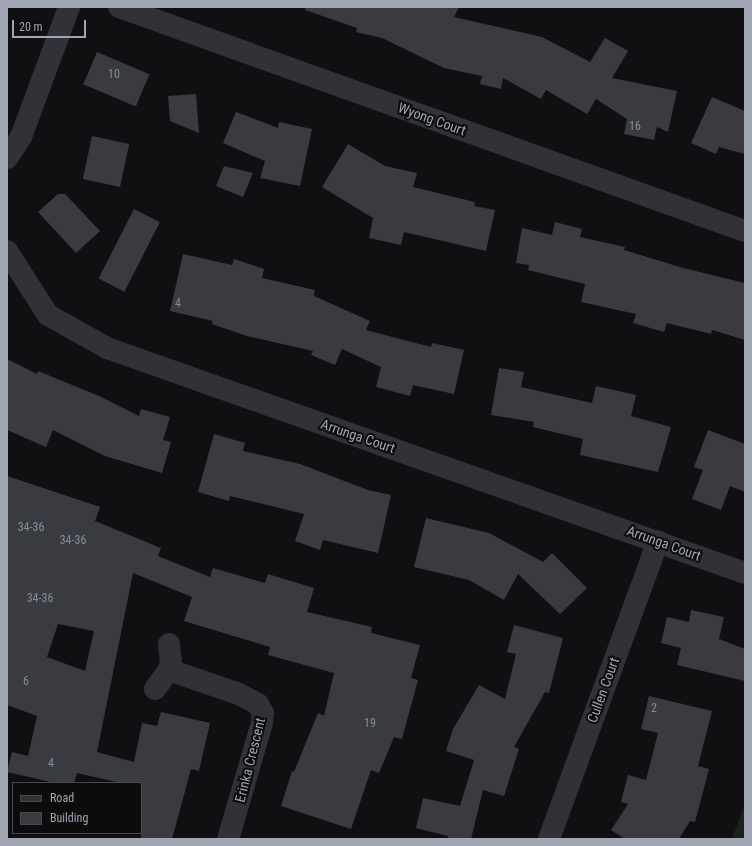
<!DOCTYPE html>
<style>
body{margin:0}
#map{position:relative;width:752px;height:846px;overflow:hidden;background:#101012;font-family:"Roboto Condensed",sans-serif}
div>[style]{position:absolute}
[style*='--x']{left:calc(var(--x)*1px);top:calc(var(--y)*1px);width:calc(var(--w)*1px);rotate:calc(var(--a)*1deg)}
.green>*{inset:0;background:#1a221b}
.building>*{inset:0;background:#3a3b40;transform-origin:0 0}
.minor>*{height:22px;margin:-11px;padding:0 11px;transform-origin:11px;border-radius:11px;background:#313238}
span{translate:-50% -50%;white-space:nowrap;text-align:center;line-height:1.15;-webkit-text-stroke:4px #0c0c0d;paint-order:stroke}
.number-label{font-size:12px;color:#868b97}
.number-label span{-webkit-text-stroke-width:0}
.street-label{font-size:14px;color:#a0a6b4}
.frame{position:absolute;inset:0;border:8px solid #a0a6b4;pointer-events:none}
.legend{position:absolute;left:12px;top:782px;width:130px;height:52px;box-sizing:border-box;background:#0c0c0d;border:1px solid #474a50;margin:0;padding:5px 7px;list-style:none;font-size:12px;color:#a0a6b4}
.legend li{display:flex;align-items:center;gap:8px;height:20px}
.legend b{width:20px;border:1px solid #474a50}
.scale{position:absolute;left:12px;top:20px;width:74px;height:18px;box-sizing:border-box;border:2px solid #a0a6b4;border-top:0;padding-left:5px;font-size:12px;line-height:14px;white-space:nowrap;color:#a0a6b4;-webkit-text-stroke:3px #0c0c0d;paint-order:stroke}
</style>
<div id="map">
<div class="green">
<div style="clip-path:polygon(745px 804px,745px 839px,732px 839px)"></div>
</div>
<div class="building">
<div style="clip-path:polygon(305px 7px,459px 7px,454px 17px,542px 37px,590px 62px,605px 38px,628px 51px,612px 78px,677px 91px,668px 132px,657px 127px,654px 140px,624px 134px,627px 119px,596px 99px,587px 114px,546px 90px,541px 99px,503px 78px,501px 89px,480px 84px,482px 76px,444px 68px,382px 38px,356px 32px,357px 28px,305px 10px)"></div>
<div style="left:97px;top:52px;width:57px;height:35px;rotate:23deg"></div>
<div style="clip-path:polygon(196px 94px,199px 133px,170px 121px,168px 96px)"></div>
<div style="clip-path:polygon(712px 97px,745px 111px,745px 154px,719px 147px,716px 154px,691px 143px)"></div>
<div style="clip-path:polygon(236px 112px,278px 128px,279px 122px,312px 129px,300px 186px,260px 178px,265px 161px,223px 143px)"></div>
<div style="left:92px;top:136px;width:38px;height:44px;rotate:12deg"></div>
<div style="clip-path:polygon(348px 144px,385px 166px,417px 173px,413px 187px,475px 202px,474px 206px,495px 210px,486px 251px,404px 232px,401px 245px,369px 238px,373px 218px,322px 187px)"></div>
<div style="clip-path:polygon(224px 166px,253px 173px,243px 197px,216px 186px)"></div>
<div style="clip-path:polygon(58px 194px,65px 194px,100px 231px,76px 253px,38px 212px)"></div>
<div style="left:134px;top:209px;width:29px;height:78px;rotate:27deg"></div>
<div style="clip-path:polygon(555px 222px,582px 229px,580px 237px,625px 247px,624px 250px,683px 268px,745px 283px,745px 340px,712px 330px,711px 334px,667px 323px,664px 332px,633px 323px,636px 314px,581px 302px,585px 284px,528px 270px,529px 265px,516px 263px,522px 228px,552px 235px)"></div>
<div style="clip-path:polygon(183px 254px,232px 265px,234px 259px,264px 269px,262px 278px,315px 290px,314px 296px,370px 321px,366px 330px,431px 347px,432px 343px,464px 350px,454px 394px,413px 385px,410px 396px,376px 387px,381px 367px,342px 349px,335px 365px,311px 355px,313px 351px,247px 336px,212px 324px,213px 321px,170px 311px)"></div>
<div style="clip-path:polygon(7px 359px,37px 374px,38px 371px,99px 396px,139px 416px,141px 409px,170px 417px,163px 440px,171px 442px,162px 473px,105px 456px,53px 430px,46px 447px,7px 430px)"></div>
<div style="clip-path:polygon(499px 368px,524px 372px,521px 387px,592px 403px,596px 386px,636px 395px,631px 416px,671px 427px,658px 472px,580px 455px,583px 439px,533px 427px,534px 422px,491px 415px)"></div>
<div style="clip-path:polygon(708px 430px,745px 444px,745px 492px,730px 486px,721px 510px,692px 499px,703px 470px,694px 467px)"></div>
<div style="clip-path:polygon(214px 434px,245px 443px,243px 451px,300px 464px,368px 490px,391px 495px,378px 553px,323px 540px,320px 550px,295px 541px,304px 514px,230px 496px,229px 501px,198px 492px)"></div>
<div style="clip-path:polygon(evenodd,7px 476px,100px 507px,95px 521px,161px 548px,158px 556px,210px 577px,213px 568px,265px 583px,268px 574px,314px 588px,307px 612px,372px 627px,371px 633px,420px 645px,411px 678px,418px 680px,402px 739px,394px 737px,379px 773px,371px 770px,351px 829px,281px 806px,292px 771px,294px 772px,318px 713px,324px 716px,334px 673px,268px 655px,270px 647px,184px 621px,192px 597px,133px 573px,97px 752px,134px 762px,142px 723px,157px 726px,161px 712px,210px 723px,199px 771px,191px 769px,172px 839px,141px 839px,141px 783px,121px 783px,77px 773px,74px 783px,55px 783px,7px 772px,12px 752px,28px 756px,37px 716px,7px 705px,7px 476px,58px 624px,94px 631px,85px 671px,47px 657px,58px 624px)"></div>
<div style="clip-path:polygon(426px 518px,489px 533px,543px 562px,552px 553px,587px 588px,560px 614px,518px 574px,504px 600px,469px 580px,414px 567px)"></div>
<div style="clip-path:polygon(691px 610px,724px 617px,719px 639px,745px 649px,745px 681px,677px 665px,681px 648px,661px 643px,667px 617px,689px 622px)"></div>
<div style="clip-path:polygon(514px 625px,563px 638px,549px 693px,545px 692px,514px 747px,519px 749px,504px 796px,483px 790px,471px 839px,447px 839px,448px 836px,416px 828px,423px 798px,460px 806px,474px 760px,446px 751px,453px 729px,479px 685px,505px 699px,516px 654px,507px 652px)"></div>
<div style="clip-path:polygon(649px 696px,712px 711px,698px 766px,709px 769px,695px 822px,690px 821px,679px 839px,625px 839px,611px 830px,628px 804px,621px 802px,628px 775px,646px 780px,658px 733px,641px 729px)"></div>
</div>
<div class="minor">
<div style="--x:119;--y:7;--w:665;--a:19.69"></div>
<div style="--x:7;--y:158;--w:25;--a:-56"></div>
<div style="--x:21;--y:137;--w:139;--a:-69.7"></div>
<div style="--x:7;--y:251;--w:76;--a:57.4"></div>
<div style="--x:48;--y:315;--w:68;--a:29.2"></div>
<div style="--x:107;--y:348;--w:677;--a:19.43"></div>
<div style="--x:169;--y:670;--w:74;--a:18.9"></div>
<div style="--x:239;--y:694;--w:21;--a:28"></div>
<div style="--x:258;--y:704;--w:10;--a:61"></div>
<div style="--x:263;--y:713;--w:10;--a:96"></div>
<div style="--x:262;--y:723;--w:121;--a:106.3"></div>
<div style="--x:155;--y:689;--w:24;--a:-54"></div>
<div style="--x:169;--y:670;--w:7;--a:-74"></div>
<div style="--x:171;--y:663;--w:19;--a:-96"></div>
<div style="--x:549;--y:839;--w:317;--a:-69.9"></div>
</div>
<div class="number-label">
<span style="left:114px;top:75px">10</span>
<span style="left:635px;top:127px">16</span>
<span style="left:178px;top:304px">4</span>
<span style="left:31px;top:528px">34-36</span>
<span style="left:73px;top:541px">34-36</span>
<span style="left:40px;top:599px">34-36</span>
<span style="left:26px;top:682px">6</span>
<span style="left:654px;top:709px">2</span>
<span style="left:370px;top:724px">19</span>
<span style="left:51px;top:764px">4</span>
</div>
<div class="street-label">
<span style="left:432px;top:119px;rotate:20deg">Wyong Court</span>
<span style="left:358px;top:436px;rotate:19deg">Arrunga Court</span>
<span style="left:664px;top:543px;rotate:20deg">Arrunga Court</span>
<span style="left:603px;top:690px;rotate:-70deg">Cullen Court</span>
<span style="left:250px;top:760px;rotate:-76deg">Erinka Crescent</span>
</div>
<div class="frame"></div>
<ul class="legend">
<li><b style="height:5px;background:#313238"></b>Road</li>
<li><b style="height:11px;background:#3a3b40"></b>Building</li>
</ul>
<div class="scale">20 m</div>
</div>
